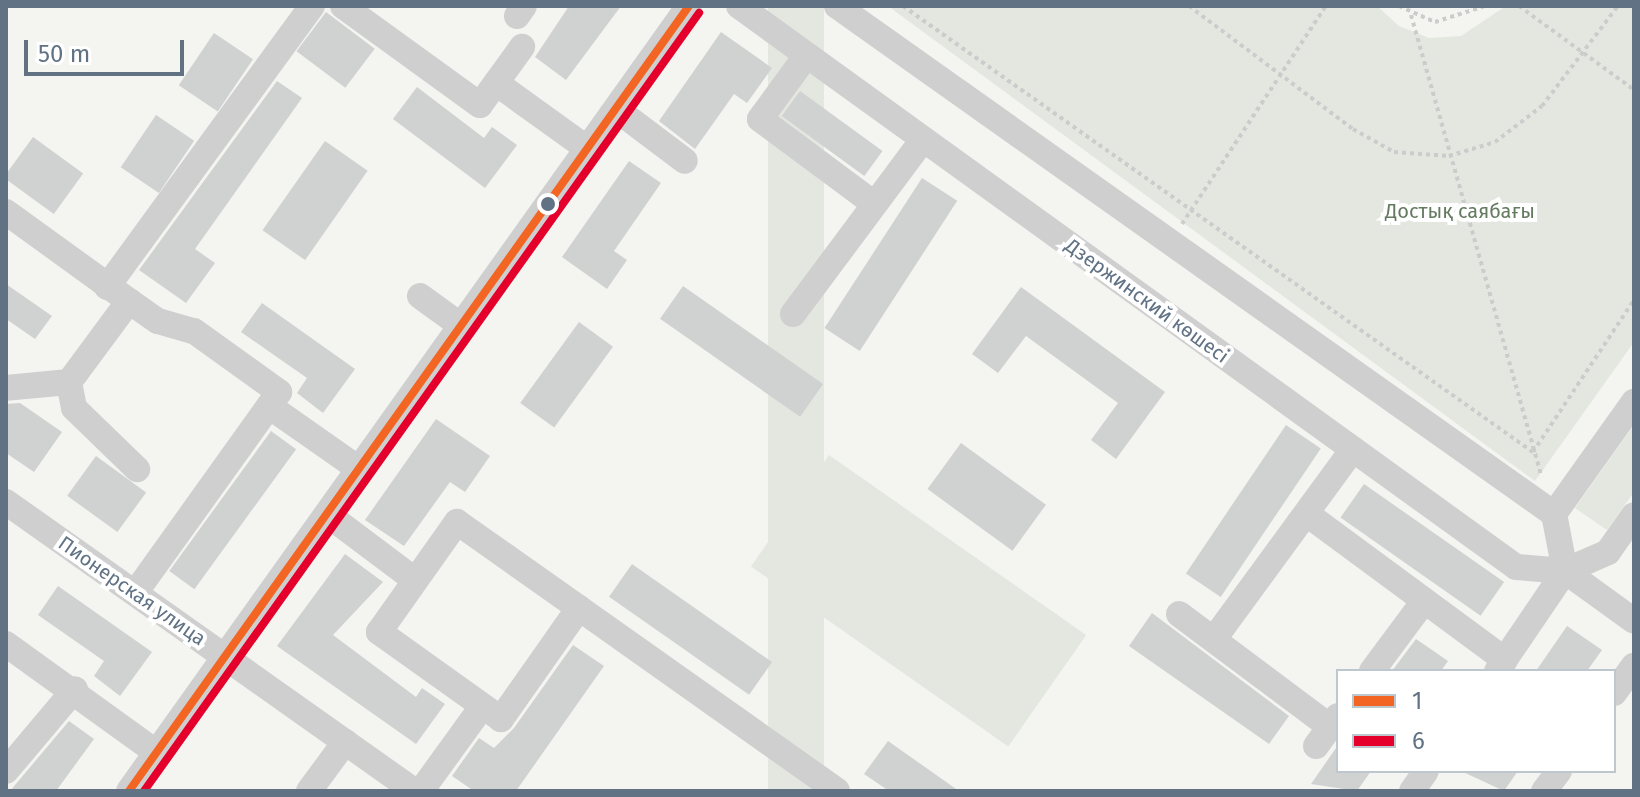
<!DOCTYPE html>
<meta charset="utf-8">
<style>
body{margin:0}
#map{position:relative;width:1640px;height:797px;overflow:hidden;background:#f4f4f1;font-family:"Fira Sans",sans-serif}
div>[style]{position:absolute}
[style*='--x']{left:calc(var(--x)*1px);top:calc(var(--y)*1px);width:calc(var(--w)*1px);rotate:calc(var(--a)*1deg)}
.green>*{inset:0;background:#e3e7df;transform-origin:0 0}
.building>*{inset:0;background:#d0d1d1;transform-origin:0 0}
.path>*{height:4px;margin-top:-2px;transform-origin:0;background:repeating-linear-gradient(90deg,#ccc 0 4px,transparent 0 8px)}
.minor>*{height:26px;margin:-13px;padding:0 13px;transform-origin:13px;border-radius:13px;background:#cfcfd0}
.bus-1>*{height:8px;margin:-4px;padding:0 4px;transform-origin:4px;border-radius:4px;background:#f26522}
.bus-2>*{height:8px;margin:-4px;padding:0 4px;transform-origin:4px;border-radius:4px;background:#e4002b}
.dots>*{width:22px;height:22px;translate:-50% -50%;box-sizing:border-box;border:4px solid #fff;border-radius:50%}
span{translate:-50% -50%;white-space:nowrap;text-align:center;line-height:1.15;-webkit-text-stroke:8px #fff;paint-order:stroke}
.park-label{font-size:20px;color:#647b60}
.street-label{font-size:20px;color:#607284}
.frame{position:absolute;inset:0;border:8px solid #607284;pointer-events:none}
.legend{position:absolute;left:1336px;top:669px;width:280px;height:104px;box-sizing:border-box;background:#fff;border:2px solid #bfc7ce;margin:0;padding:10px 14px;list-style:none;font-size:24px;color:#607284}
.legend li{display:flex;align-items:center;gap:16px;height:40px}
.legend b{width:40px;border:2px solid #bfc7ce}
.scale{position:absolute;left:24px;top:40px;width:160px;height:36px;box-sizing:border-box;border:4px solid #607284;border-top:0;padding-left:10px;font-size:24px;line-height:28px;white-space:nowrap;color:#607284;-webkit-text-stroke:6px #fff;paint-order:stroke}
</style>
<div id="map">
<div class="green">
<div style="left:768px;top:6px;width:56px;height:924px"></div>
<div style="clip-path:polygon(888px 6px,1377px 6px,1399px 26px,1429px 38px,1461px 36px,1506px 6px,1634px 6px,1634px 342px,1535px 481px)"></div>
<div style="clip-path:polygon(1634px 425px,1634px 492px,1607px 530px,1575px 508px)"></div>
<div style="left:829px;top:455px;width:314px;height:136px;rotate:35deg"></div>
</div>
<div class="building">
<div style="clip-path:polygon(569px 6px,621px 6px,566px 80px,535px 57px)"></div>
<div style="left:326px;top:12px;width:61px;height:49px;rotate:37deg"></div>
<div style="clip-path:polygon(721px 32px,772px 68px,747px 103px,734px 94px,695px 149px,659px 121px)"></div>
<div style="left:214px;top:33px;width:47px;height:63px;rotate:34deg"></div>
<div style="clip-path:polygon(277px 81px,302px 98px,195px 249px,215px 263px,186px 303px,139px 270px)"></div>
<div style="clip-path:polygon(417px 87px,484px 138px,492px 127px,517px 145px,485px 188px,393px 119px)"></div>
<div style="left:800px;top:91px;width:102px;height:31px;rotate:36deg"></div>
<div style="left:156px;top:115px;width:46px;height:63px;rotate:34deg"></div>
<div style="left:33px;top:137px;width:62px;height:50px;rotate:36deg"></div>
<div style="left:325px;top:141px;width:52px;height:109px;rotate:35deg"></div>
<div style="clip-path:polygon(629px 161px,661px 183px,614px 251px,627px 260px,607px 289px,562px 257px)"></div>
<div style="left:922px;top:178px;width:42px;height:179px;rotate:33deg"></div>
<div style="clip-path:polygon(6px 284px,52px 316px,35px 339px,6px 319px)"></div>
<div style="left:683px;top:286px;width:171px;height:40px;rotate:35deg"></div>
<div style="clip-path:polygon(1021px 287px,1165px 392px,1116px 459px,1091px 440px,1118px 403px,1026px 336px,998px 373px,972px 354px)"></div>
<div style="clip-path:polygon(262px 303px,355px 369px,323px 413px,297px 393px,307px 378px,241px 332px)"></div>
<div style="left:579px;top:322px;width:42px;height:100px;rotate:36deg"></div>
<div style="clip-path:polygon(20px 403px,62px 432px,34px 472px,6px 453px,6px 404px)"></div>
<div style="clip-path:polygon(436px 419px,490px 456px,465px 492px,450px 482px,404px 546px,365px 520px)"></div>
<div style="left:1286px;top:425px;width:42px;height:179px;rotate:34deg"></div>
<div style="left:271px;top:431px;width:31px;height:173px;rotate:36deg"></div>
<div style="left:961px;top:443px;width:105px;height:57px;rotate:36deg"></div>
<div style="left:96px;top:456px;width:62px;height:49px;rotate:36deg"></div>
<div style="left:1364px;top:484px;width:171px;height:41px;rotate:35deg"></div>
<div style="clip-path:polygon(345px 554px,383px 582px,333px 635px,416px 697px,422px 688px,445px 704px,416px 744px,277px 646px)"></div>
<div style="left:632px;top:564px;width:171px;height:40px;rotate:35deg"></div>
<div style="clip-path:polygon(58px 586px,152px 652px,120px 696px,94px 676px,104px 661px,38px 615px)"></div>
<div style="clip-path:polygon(1152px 613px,1289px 716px,1269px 744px,1129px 646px)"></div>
<div style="clip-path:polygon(1567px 626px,1602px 650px,1587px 671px,1536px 671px)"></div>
<div style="clip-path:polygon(1416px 639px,1448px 661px,1441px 671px,1392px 671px)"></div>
<div style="clip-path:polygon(573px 645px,604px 666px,516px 791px,474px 791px,452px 776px,479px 738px,494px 748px,514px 728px)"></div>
<div style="clip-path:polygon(69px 721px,94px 739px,56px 791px,10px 791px)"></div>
<div style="clip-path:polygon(888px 741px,959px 791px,889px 791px,864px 774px)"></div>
<div style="clip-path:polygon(1338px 745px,1338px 771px,1371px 771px,1357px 791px,1311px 784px)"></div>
<div style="clip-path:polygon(1461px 771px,1518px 771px,1504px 791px)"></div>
</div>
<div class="path">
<div style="--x:903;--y:6;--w:772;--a:35.3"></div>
<div style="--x:1533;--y:452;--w:182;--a:-56.4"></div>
<div style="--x:1189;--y:6;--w:205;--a:36.9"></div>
<div style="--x:1353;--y:129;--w:47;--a:29.3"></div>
<div style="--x:1394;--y:152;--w:55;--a:4.2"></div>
<div style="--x:1449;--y:156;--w:48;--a:-16.9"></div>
<div style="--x:1495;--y:142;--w:59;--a:-37.5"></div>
<div style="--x:1542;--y:106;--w:126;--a:-52.8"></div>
<div style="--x:1399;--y:6;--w:39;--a:24"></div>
<div style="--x:1435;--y:22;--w:52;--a:-17.7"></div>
<div style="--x:1519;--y:6;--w:142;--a:36.1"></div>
<div style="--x:1411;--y:15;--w:480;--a:74.2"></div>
<div style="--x:1182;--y:224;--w:261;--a:-56.6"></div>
</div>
<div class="minor">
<div style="--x:343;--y:6;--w:169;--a:35.9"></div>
<div style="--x:480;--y:105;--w:72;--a:-54.1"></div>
<div style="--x:739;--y:6;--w:958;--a:35.83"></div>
<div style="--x:1516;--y:567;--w:49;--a:4.7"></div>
<div style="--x:1565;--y:571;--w:47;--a:-23.8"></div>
<div style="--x:1608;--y:552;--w:45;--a:-54.9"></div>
<div style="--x:837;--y:6;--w:879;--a:35.32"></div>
<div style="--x:517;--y:16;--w:12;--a:-55"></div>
<div style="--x:806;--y:56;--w:78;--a:126.1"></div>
<div style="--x:760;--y:119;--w:141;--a:36.6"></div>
<div style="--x:496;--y:83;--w:113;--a:35.7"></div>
<div style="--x:616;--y:109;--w:86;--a:37"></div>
<div style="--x:6;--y:212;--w:152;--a:35.9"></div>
<div style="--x:129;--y:301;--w:101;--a:126.5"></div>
<div style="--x:69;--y:382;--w:63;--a:174.6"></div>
<div style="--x:107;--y:287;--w:348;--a:-53.9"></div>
<div style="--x:420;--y:296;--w:49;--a:35.9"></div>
<div style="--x:129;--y:301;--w:35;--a:35"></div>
<div style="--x:158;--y:321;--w:37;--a:16"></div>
<div style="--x:194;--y:331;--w:105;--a:35.7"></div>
<div style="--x:279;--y:392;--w:246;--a:125.6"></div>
<div style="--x:793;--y:314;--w:216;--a:-53.3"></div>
<div style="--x:69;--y:382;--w:26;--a:79"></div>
<div style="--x:74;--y:408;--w:88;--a:44.1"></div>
<div style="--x:269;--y:406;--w:110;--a:35"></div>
<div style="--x:6;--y:502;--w:500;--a:35.3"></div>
<div style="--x:327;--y:514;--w:110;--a:36.9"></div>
<div style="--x:1307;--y:514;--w:246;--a:36.4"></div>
<div style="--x:1554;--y:514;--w:138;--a:-54.5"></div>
<div style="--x:1565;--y:571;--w:85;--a:35.9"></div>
<div style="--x:579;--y:608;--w:136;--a:125.1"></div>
<div style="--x:501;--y:719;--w:150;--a:-144.5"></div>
<div style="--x:379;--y:632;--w:135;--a:-54.7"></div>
<div style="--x:457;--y:522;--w:149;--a:35.2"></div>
<div style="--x:579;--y:608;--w:316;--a:35.3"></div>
<div style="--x:1179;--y:614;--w:189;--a:36.8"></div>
<div style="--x:1214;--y:639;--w:235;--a:-53.8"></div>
<div style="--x:6;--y:644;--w:185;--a:35.8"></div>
<div style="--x:1372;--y:671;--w:87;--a:-53.4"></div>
<div style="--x:1497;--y:671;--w:121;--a:-55.8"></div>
<div style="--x:1565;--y:571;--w:58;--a:-100.9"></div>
<div style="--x:1614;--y:693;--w:34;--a:-54"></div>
<div style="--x:1316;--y:746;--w:37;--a:-54"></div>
<div style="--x:6;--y:771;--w:107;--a:-49.9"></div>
<div style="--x:129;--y:791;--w:964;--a:-54.5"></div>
<div style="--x:309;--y:791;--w:61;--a:-53.7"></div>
<div style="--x:421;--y:791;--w:102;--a:-54.1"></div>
<div style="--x:1412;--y:791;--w:24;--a:-55"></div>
<div style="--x:1544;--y:791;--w:25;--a:-53"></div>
</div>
<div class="bus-1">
<div style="--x:129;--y:791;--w:964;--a:-54.5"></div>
</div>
<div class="bus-2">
<div style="--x:144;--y:791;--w:956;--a:-54.5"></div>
</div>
<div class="dots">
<div style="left:548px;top:204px;background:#607284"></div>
</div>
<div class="park-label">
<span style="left:1460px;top:211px">Достық саябағы</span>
</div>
<div class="street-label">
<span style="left:1147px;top:301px;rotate:36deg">Дзержинский көшесі</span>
<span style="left:132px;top:591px;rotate:35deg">Пионерская улица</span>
</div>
<div class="frame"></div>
<ul class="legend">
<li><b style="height:10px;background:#f26522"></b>1</li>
<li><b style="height:10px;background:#e4002b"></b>6</li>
</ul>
<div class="scale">50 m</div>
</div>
